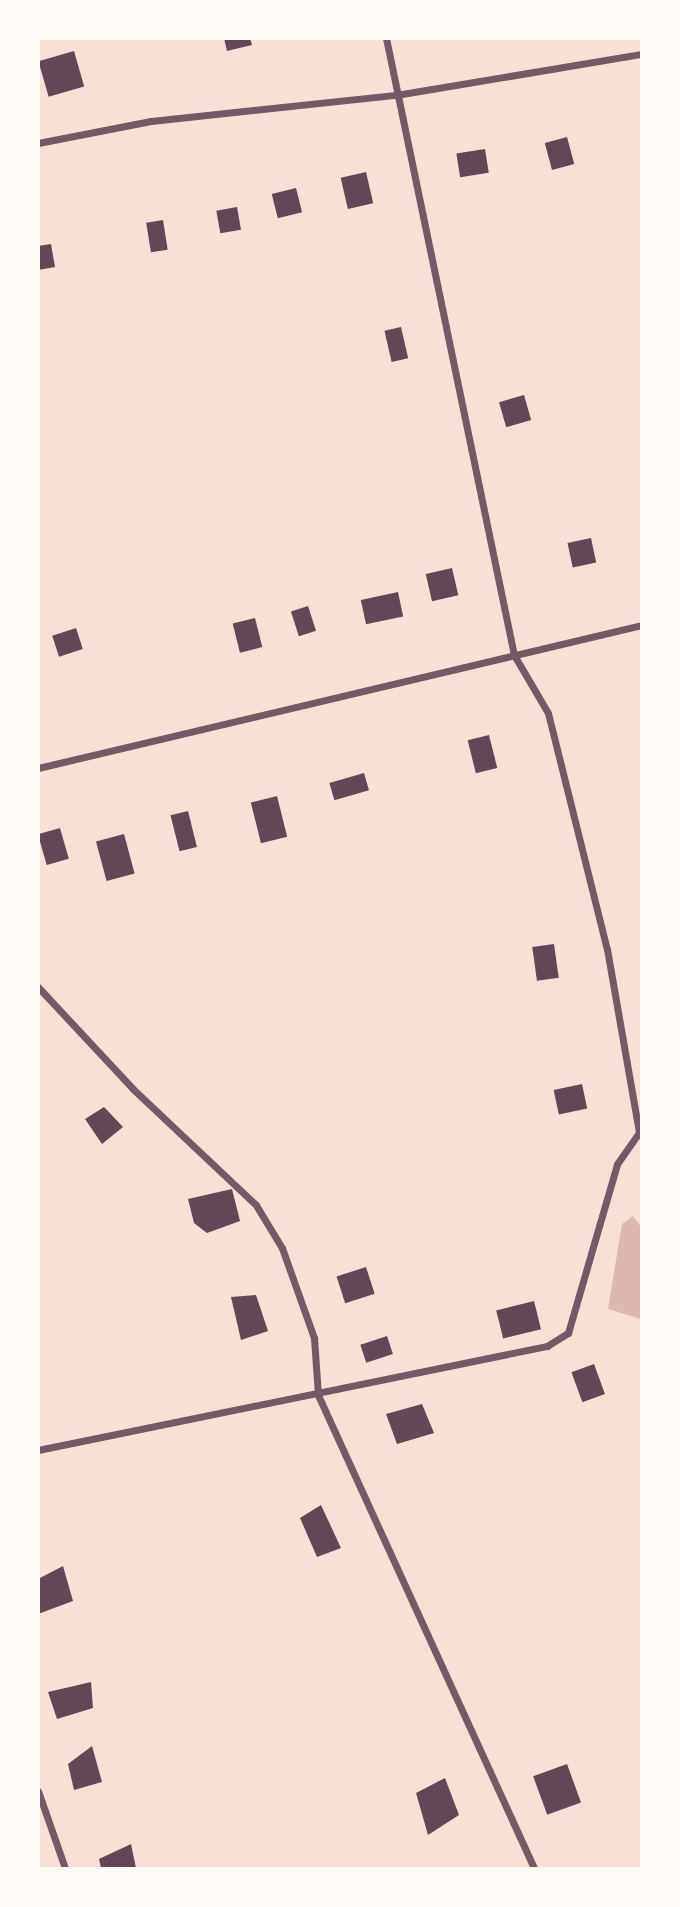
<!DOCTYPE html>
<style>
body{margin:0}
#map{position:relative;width:680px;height:1907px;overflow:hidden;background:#f7e1d7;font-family:"Exo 2",sans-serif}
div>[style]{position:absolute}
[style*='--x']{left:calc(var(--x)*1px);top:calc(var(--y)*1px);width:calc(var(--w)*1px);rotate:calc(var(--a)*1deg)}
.water>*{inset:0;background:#dcb8b0}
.building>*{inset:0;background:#644757;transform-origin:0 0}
.minor>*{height:7px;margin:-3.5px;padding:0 3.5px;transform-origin:3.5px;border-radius:3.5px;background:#755966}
span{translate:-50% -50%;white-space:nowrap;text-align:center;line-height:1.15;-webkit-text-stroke:7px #fffaf5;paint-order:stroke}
.frame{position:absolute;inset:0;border:40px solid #fffaf5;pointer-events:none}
</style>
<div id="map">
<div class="water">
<div style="clip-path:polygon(633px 1216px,641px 1227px,641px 1319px,608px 1309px,622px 1224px)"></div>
</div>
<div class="building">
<div style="clip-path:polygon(224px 38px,250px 38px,252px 45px,227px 51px)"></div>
<div style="left:74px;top:51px;width:37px;height:37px;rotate:74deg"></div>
<div style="left:567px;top:137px;width:28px;height:23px;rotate:75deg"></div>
<div style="left:485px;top:149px;width:24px;height:29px;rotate:81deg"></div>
<div style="left:366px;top:172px;width:32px;height:26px;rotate:77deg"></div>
<div style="left:296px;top:188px;width:25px;height:25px;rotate:76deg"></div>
<div style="left:237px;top:207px;width:23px;height:21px;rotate:80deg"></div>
<div style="left:163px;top:220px;width:30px;height:17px;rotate:81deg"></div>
<div style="clip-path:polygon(51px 244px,55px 267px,38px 270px,38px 246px)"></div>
<div style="left:401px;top:327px;width:32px;height:17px;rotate:77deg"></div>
<div style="left:524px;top:395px;width:26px;height:26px;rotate:74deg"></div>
<div style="left:591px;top:538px;width:25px;height:24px;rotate:78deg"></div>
<div style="left:452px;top:568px;width:28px;height:27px;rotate:77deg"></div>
<div style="left:398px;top:592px;width:25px;height:38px;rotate:78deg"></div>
<div style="left:308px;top:606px;width:26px;height:18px;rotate:72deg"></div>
<div style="left:255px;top:618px;width:30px;height:23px;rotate:76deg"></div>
<div style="left:76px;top:628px;width:22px;height:25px;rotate:72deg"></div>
<div style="left:489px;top:735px;width:34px;height:22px;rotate:76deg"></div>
<div style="left:364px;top:773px;width:18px;height:36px;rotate:74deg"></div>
<div style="left:277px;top:796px;width:42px;height:27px;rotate:76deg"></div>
<div style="left:188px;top:811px;width:37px;height:18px;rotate:76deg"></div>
<div style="left:60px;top:828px;width:32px;height:23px;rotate:74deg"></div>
<div style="left:124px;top:834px;width:41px;height:29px;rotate:75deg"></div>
<div style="left:554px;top:944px;width:34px;height:22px;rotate:82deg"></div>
<div style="left:582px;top:1084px;width:25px;height:29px;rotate:78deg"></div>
<div style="clip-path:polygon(104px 1107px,123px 1127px,102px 1144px,85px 1119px)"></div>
<div style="clip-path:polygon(232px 1189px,240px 1221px,207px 1233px,194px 1223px,188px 1199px)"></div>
<div style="left:366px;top:1267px;width:28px;height:31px;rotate:72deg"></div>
<div style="clip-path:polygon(256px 1295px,268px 1331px,241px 1340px,231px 1297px)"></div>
<div style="left:534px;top:1301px;width:29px;height:39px;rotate:76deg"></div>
<div style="left:387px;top:1336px;width:19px;height:28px;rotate:72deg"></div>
<div style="left:594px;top:1364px;width:32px;height:24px;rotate:70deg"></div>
<div style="clip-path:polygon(422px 1404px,434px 1433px,397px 1444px,386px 1414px)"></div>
<div style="clip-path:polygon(321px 1505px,341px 1548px,317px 1557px,300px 1518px)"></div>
<div style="clip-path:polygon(63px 1566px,73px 1601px,38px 1614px,38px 1579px)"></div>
<div style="clip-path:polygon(91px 1682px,93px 1708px,57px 1719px,48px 1692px)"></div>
<div style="clip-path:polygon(92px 1746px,102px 1782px,74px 1790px,68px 1764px)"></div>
<div style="left:567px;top:1764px;width:41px;height:36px;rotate:70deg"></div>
<div style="clip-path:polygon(445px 1778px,459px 1815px,428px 1835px,416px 1793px)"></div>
<div style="clip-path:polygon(131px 1844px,136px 1868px,101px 1868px,99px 1859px)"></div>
</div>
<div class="minor">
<div style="--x:386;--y:38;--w:630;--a:78.28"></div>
<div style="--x:514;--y:655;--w:67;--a:59.6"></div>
<div style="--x:548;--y:713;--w:243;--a:76"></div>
<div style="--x:607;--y:949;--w:186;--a:80.1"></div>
<div style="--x:38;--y:143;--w:115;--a:-11"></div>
<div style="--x:151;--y:121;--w:246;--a:-6.1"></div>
<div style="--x:396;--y:95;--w:249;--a:-9.5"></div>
<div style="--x:38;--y:768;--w:621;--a:-13.32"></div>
<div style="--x:38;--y:987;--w:139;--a:47"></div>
<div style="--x:133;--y:1089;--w:169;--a:43.3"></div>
<div style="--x:256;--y:1205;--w:50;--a:58.8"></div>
<div style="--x:282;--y:1248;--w:96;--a:70.4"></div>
<div style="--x:314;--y:1338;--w:57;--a:86"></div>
<div style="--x:318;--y:1395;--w:520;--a:65.46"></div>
<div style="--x:38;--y:1450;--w:520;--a:-11.55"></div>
<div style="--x:547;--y:1346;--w:25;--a:-32"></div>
<div style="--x:568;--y:1333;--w:176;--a:-73.8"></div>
<div style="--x:617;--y:1164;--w:39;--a:-55"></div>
<div style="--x:38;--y:1791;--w:82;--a:70.7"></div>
</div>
<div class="frame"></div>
</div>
